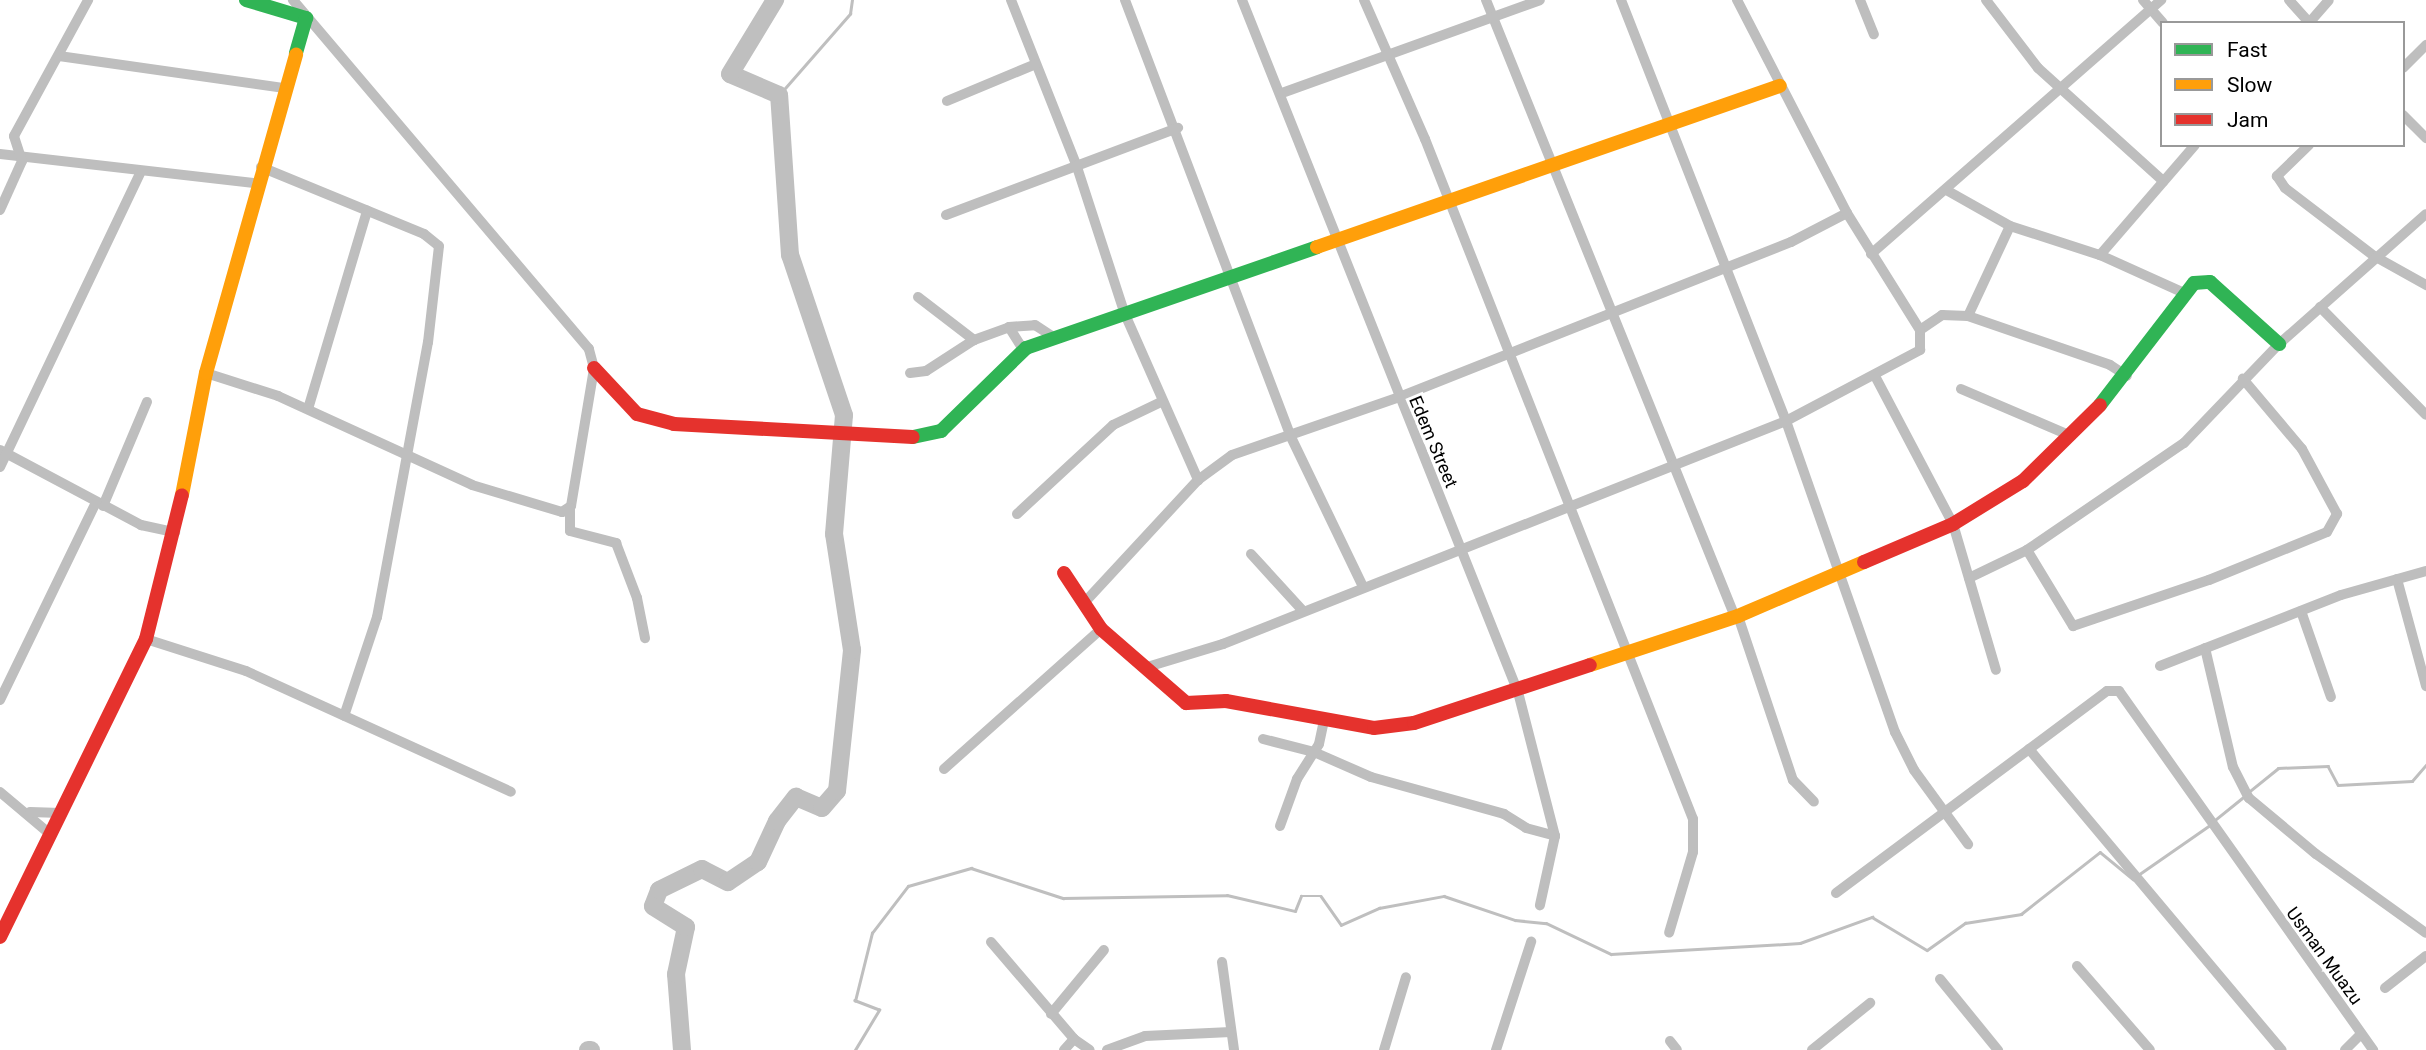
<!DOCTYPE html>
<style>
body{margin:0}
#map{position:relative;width:2426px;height:1050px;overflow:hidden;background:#fff;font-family:Roboto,sans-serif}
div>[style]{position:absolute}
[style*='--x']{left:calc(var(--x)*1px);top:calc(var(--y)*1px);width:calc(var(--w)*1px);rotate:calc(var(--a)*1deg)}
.stream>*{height:2.5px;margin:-1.25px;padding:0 1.25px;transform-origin:1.25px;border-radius:1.25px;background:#bfbfbf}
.river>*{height:18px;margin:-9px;padding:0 9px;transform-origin:9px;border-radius:9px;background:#bfbfbf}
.street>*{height:10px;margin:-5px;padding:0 5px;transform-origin:5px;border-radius:5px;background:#bebebe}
.fast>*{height:14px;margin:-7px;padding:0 7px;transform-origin:7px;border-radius:7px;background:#30b455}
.slow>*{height:14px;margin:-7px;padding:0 7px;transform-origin:7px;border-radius:7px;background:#ff9f0a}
.jam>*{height:14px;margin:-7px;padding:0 7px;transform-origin:7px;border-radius:7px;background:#e5322d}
span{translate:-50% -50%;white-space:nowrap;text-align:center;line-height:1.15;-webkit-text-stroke:6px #fff;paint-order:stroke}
.street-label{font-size:18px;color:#000}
.legend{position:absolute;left:2160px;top:21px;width:245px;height:126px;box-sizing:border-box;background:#fff;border:2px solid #999;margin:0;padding:9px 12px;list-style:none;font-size:21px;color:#000}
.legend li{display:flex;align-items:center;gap:14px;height:35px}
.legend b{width:35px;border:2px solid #999}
</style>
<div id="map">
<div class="stream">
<div style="--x:779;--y:95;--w:108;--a:-48.8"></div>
<div style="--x:850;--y:14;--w:14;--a:-82"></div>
<div style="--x:2250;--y:791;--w:36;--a:-39"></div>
<div style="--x:2278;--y:768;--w:50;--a:-2.3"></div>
<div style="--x:2328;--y:766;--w:21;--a:62"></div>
<div style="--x:2338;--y:785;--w:74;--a:-3.1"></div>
<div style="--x:2412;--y:781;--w:21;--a:-49"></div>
<div style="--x:2215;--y:820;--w:38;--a:-39"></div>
<div style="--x:2138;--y:875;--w:88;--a:-34.8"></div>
<div style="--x:855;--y:1050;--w:47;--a:-59"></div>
<div style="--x:879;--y:1010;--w:26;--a:-159"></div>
<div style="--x:855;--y:1001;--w:70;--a:-76"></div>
<div style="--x:872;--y:933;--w:59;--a:-52.5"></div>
<div style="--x:908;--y:886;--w:66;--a:-15.9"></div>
<div style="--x:971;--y:868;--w:97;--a:18.1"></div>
<div style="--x:1063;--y:898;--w:164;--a:-1"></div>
<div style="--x:1227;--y:895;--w:70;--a:13.2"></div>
<div style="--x:1295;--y:911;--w:16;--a:-68"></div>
<div style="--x:1301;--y:896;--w:20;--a:0"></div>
<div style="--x:1321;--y:896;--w:35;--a:55"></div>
<div style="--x:1341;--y:925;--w:42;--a:-24.1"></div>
<div style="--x:1379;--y:908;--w:66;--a:-10.5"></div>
<div style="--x:1444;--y:896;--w:75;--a:18.7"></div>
<div style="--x:1515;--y:920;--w:31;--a:6"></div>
<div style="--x:1546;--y:923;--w:72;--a:25.5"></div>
<div style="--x:1611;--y:954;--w:189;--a:-3.3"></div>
<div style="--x:1800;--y:943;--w:77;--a:-19.9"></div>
<div style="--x:1872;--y:917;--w:64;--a:31"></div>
<div style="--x:1927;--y:950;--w:47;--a:-35.4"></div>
<div style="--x:1965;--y:923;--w:57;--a:-9.1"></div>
<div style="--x:2021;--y:914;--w:100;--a:-38.1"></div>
<div style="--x:2100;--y:852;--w:43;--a:39.3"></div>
</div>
<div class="river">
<div style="--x:588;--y:1050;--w:3;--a:0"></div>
<div style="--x:682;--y:1050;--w:76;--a:-94.5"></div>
<div style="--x:676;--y:974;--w:48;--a:-78"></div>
<div style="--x:686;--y:927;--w:39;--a:-148"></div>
<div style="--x:653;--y:906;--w:17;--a:-69"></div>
<div style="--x:659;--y:890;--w:48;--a:-26"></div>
<div style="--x:702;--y:869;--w:29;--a:27"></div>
<div style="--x:728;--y:882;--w:36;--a:-34"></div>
<div style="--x:758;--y:862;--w:45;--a:-65.1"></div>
<div style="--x:777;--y:821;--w:31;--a:-52"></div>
<div style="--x:796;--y:797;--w:28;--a:23"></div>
<div style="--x:822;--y:808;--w:23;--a:-49"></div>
<div style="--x:837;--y:791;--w:142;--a:-83.9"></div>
<div style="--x:852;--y:650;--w:117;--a:-98.8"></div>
<div style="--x:834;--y:534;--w:119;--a:-85.2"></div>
<div style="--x:844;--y:415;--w:169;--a:-108.6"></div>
<div style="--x:790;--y:255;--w:160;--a:-93.9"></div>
<div style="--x:779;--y:95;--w:53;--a:-156.8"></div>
<div style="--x:730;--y:74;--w:87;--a:-58.7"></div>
</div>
<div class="street">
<div style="--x:1011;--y:0;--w:180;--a:68.4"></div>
<div style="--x:1077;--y:167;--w:152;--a:72"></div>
<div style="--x:1124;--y:312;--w:184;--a:66.2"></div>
<div style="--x:1125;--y:0;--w:465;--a:69.2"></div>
<div style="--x:1290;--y:435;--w:169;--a:64.3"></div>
<div style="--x:1242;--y:0;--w:745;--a:68.26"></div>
<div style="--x:1518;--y:692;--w:149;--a:75.6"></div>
<div style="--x:1555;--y:836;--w:71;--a:102.3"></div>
<div style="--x:1364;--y:0;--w:152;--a:66.3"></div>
<div style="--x:1425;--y:139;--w:731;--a:68.49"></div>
<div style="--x:1693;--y:819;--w:33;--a:90"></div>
<div style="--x:1693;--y:852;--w:84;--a:106.5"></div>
<div style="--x:1486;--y:0;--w:665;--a:68.02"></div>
<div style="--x:1621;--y:0;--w:452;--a:68.6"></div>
<div style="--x:1786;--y:421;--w:330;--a:70.7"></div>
<div style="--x:1895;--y:732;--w:42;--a:63.4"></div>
<div style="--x:1914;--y:770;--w:92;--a:53.9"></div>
<div style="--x:1860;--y:0;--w:37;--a:68"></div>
<div style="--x:1986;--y:0;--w:86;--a:52.6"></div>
<div style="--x:2038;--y:68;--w:169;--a:42.1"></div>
<div style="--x:2143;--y:0;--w:30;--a:49"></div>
<div style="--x:2289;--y:0;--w:31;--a:48"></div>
<div style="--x:2309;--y:23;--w:30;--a:-49"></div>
<div style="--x:59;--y:56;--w:228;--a:8.1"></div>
<div style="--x:2403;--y:68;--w:33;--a:-45"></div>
<div style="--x:1282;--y:93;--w:274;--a:-19.8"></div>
<div style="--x:947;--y:101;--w:96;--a:-22.6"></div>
<div style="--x:2403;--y:115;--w:33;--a:45"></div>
<div style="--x:2309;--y:145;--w:45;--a:135.9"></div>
<div style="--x:2277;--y:176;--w:14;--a:56"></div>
<div style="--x:2285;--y:188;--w:112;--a:37.4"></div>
<div style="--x:2374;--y:256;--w:60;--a:29.1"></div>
<div style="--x:0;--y:154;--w:258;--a:6.5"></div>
<div style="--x:261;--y:167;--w:176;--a:22.3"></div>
<div style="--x:424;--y:234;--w:19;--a:39"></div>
<div style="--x:439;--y:246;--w:97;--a:96.5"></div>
<div style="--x:428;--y:342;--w:280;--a:100.5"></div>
<div style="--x:377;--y:617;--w:104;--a:108.4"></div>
<div style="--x:1948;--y:191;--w:71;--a:29.4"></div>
<div style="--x:2010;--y:226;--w:95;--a:17.9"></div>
<div style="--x:2100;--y:255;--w:92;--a:24.3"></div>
<div style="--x:0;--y:210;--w:54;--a:-65.8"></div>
<div style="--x:22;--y:161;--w:26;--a:-108"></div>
<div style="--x:14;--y:136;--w:155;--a:-61.4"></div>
<div style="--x:946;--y:215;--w:248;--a:-20.6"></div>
<div style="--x:1871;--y:254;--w:386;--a:-41.2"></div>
<div style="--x:2100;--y:255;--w:145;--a:-49.2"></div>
<div style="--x:918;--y:297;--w:71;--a:37.5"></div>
<div style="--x:2320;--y:307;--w:151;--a:45.5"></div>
<div style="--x:1968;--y:316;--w:99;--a:-65"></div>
<div style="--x:1009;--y:327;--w:26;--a:-4"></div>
<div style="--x:1035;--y:325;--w:24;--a:33"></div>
<div style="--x:1920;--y:330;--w:27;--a:-34"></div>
<div style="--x:1942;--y:315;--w:26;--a:2"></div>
<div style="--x:1968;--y:316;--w:150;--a:19"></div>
<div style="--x:2110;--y:365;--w:20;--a:33"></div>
<div style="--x:206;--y:373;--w:76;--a:17.7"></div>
<div style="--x:278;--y:396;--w:213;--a:24.6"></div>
<div style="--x:472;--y:485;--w:94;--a:16.7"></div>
<div style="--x:562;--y:512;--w:11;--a:-34"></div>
<div style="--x:571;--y:506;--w:140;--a:-80.5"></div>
<div style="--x:594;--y:368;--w:20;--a:-105"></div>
<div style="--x:589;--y:349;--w:458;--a:-130.3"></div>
<div style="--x:910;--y:373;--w:16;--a:-7"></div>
<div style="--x:926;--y:371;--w:57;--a:-32.9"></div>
<div style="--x:974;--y:340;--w:37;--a:-20"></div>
<div style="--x:1009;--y:327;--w:28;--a:58"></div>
<div style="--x:1875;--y:376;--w:167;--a:62.2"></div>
<div style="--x:1953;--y:524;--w:152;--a:73.6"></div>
<div style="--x:1961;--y:389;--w:120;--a:23.1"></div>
<div style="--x:308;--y:409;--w:207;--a:-73.4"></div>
<div style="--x:0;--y:450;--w:160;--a:28"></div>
<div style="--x:141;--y:525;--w:35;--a:12"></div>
<div style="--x:0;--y:467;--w:325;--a:-64.5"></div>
<div style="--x:103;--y:506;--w:113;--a:-67.1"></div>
<div style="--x:570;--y:508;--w:23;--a:90"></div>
<div style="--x:570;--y:531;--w:48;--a:14.6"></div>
<div style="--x:616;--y:543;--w:59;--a:69.1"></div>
<div style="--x:637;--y:598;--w:41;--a:78.7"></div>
<div style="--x:1017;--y:514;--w:131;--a:-42.8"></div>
<div style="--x:1113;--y:425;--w:55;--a:-25.6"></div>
<div style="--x:2027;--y:550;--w:89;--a:58.8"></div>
<div style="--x:2073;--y:626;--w:144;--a:-18.7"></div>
<div style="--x:2209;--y:580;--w:127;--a:-22.1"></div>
<div style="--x:2327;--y:532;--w:21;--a:-61"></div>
<div style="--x:2337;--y:514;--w:74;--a:-118.3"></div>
<div style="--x:2302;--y:449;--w:92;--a:-130.1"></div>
<div style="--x:1251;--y:554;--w:77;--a:47.6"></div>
<div style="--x:1969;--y:578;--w:64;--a:-25.8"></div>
<div style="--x:2027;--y:550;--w:190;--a:-34.3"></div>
<div style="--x:2184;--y:443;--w:137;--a:-46.2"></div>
<div style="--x:2279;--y:344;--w:196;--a:-41.5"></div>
<div style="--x:2397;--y:579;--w:111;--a:74.8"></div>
<div style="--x:1084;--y:603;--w:168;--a:-47.2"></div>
<div style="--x:1198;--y:480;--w:42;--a:-36.3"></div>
<div style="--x:1232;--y:455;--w:175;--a:-19.1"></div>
<div style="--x:1397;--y:398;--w:424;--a:-21.6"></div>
<div style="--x:1791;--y:242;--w:63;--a:-27.4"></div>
<div style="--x:2301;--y:611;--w:91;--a:70.8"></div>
<div style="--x:1738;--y:616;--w:173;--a:71.5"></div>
<div style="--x:1793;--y:780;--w:30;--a:46"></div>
<div style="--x:146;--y:639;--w:105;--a:17.7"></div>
<div style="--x:246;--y:671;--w:291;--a:24.5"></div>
<div style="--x:2205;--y:648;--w:122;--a:76.8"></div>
<div style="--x:2233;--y:767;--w:35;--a:63"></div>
<div style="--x:2249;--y:798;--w:87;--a:39.9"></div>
<div style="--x:2316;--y:854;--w:135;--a:35.7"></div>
<div style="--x:2160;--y:666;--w:194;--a:-21.4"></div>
<div style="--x:2341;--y:595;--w:88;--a:-15.8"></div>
<div style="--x:1144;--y:668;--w:83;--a:-16.9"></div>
<div style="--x:1223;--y:644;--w:606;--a:-21.61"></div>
<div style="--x:1786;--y:421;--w:152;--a:-27.9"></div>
<div style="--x:1920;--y:350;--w:20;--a:-90"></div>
<div style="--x:1920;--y:330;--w:138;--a:-122"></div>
<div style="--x:1847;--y:213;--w:240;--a:-117.3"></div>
<div style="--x:0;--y:700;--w:220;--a:-64.1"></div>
<div style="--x:1263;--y:739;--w:53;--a:14.3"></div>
<div style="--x:1314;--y:752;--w:62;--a:23.7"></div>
<div style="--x:1371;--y:777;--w:138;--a:15.5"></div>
<div style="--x:1504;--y:814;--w:26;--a:32"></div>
<div style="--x:1526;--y:828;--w:30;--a:15"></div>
<div style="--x:2029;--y:749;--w:393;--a:50"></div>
<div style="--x:944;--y:769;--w:210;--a:-41.7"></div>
<div style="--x:0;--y:792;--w:67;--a:40.1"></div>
<div style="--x:30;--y:812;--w:31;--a:2"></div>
<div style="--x:1280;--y:826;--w:50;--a:-70.1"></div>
<div style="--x:1297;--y:779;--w:41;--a:-57.8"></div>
<div style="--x:1319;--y:744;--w:24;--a:-78"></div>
<div style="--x:1836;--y:893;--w:338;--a:-36.7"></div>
<div style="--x:2107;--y:691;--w:12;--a:0"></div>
<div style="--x:2119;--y:691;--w:440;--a:54.7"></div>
<div style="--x:991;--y:942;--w:128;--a:49.4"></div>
<div style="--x:1074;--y:1039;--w:19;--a:35"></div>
<div style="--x:1222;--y:962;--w:89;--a:82.2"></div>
<div style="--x:2077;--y:966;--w:111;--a:49"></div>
<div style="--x:1940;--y:979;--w:92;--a:50.8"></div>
<div style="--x:2385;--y:988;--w:52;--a:-38"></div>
<div style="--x:1051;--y:1014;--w:83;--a:-50.4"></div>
<div style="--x:1670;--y:1041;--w:11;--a:52"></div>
<div style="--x:1064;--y:1050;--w:15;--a:-48"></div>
<div style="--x:1107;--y:1050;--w:40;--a:-20.2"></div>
<div style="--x:1145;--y:1036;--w:86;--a:-2.7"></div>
<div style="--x:1384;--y:1050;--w:76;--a:-73.2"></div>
<div style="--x:1496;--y:1050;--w:114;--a:-72"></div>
<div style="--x:1812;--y:1050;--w:75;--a:-39"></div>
<div style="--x:2345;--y:1050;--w:23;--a:-45"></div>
</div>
<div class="fast">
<div style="--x:246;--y:0;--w:63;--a:16.7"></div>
<div style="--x:306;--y:18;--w:37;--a:106"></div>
<div style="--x:2100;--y:405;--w:154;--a:-52.4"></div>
<div style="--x:2194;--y:283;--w:16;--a:-4"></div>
<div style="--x:2210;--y:282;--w:93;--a:41.9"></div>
<div style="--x:913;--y:437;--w:29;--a:-12"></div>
<div style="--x:941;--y:431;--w:119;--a:-44.3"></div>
<div style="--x:1026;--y:348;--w:308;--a:-19.1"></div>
</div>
<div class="slow">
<div style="--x:1317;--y:247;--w:490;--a:-19.2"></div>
<div style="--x:182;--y:495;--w:124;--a:-78.9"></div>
<div style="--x:206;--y:373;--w:331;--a:-74.2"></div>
<div style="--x:1590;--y:665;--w:156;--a:-18.3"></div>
<div style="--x:1738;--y:616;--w:137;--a:-23.2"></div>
</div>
<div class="jam">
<div style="--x:594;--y:368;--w:63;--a:46.9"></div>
<div style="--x:637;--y:414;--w:38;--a:15"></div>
<div style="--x:674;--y:424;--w:239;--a:3.1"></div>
<div style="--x:1864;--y:562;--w:97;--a:-23.1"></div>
<div style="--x:1953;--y:524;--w:82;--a:-31.6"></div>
<div style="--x:2023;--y:481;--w:108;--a:-44.6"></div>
<div style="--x:1064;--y:573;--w:67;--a:56.5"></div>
<div style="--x:1101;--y:629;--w:113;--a:41"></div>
<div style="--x:1186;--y:703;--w:40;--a:-2.9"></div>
<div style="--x:1226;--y:701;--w:150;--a:10.3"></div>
<div style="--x:1374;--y:728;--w:40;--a:-7.1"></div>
<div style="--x:1414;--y:723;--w:185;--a:-18.2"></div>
<div style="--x:0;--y:937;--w:332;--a:-63.9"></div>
<div style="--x:146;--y:639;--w:148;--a:-76"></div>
</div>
<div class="street-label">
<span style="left:1433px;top:442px;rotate:67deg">Edem Street</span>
<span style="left:2324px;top:956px;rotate:54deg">Usman Muazu</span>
</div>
<ul class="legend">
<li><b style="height:9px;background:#30b455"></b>Fast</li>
<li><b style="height:9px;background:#ff9f0a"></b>Slow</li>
<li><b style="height:9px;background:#e5322d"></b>Jam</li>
</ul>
</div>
